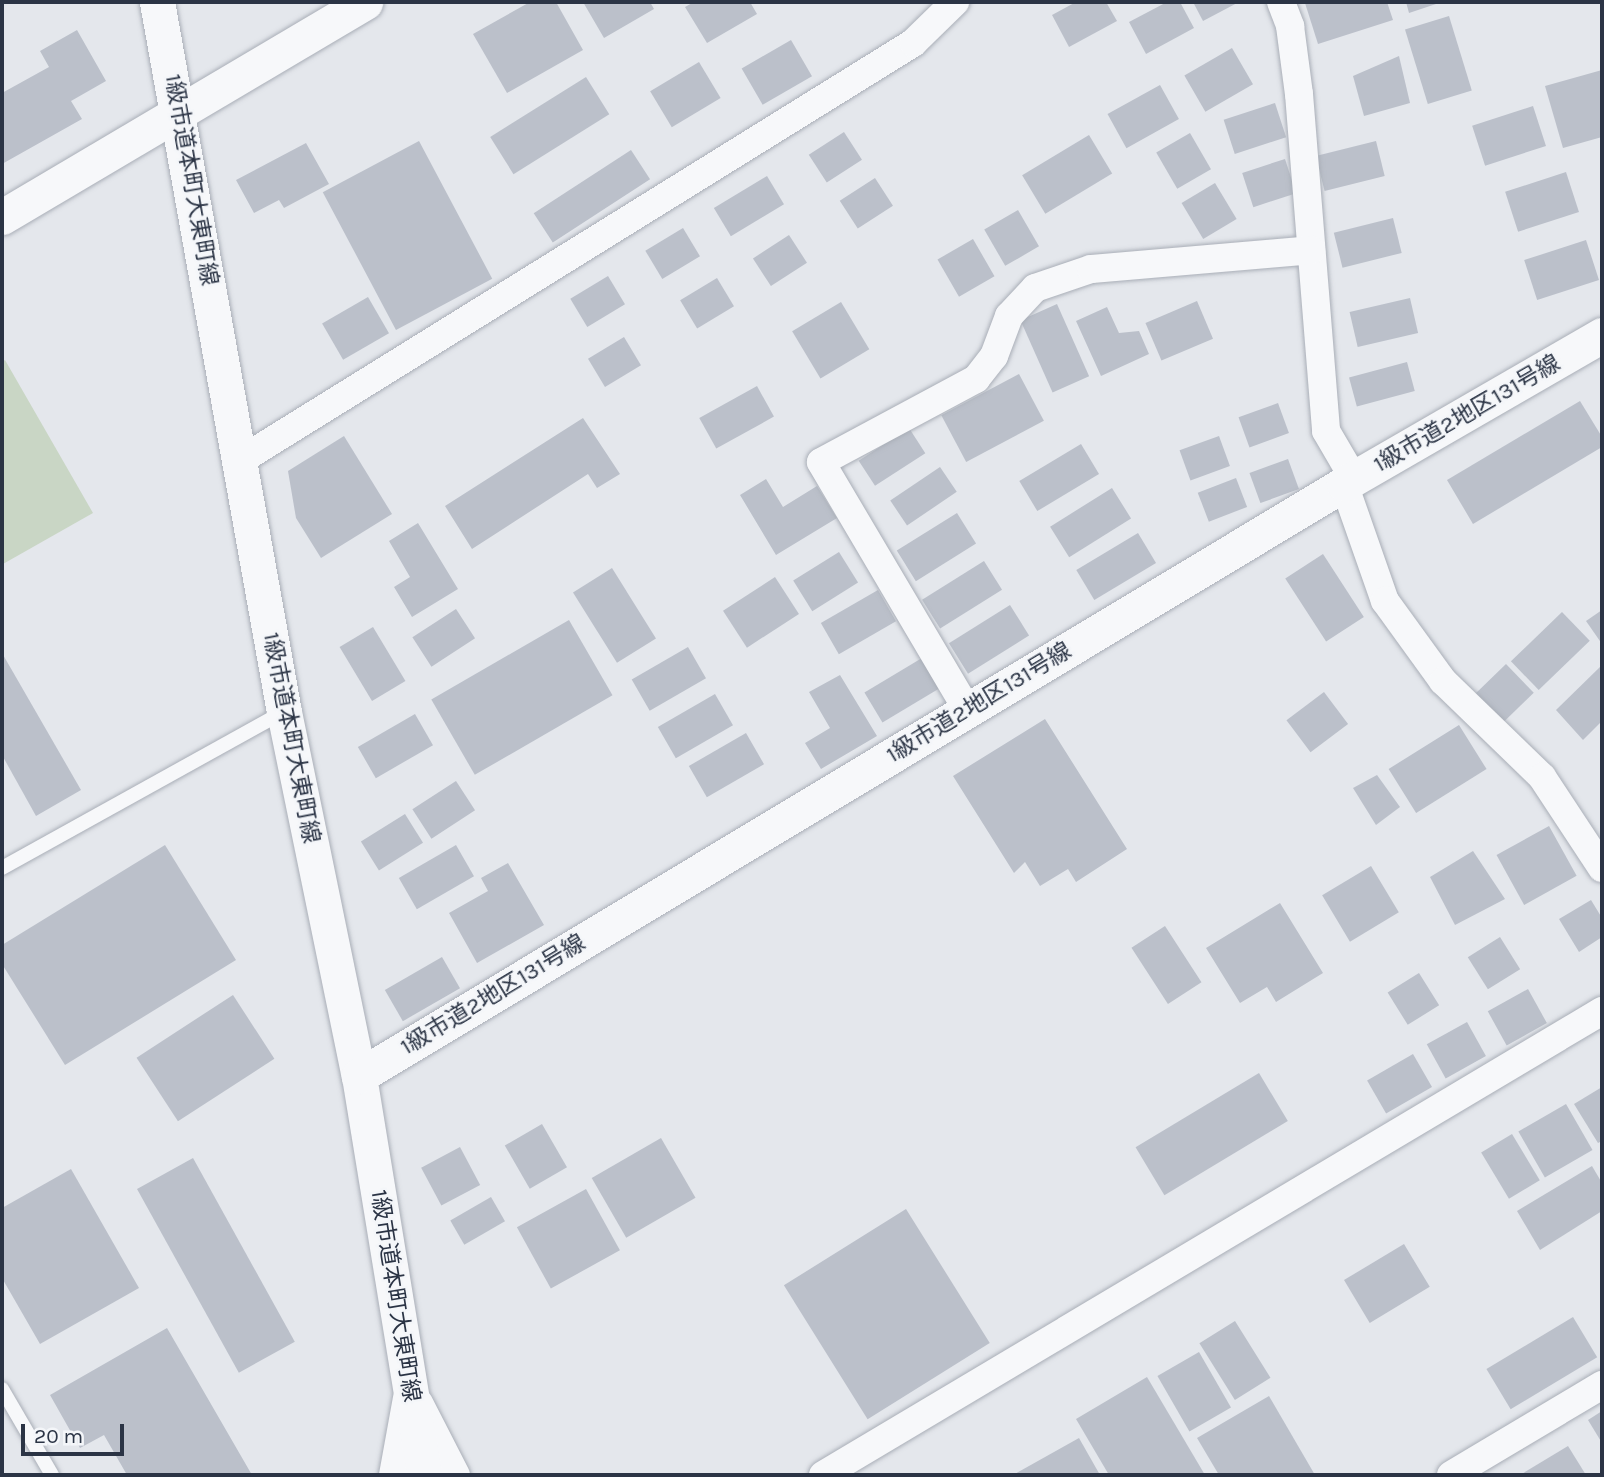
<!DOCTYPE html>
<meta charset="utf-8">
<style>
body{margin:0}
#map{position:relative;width:1604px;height:1477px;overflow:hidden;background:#e4e7ec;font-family:Karla,"Noto Sans JP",sans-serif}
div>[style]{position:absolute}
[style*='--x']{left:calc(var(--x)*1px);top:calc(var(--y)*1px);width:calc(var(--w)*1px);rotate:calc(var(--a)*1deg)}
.green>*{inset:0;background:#c9d6c5}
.building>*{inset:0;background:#bbc0ca;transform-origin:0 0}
.roads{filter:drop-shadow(0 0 2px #a9aeb7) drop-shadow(0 0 2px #a9aeb7)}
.service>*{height:14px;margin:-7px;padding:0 7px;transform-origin:7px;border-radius:7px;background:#f7f8fa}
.minor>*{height:28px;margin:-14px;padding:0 14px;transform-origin:14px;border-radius:14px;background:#f7f8fa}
.tertiary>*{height:35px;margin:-17.5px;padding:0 17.5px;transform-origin:17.5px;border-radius:17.5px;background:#f7f8fa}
span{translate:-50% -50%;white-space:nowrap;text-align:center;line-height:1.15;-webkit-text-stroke:5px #f4f6f9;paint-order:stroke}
.street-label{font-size:23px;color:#2b3445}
.frame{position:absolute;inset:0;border:4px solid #2b3445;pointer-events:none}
.scale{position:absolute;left:21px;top:1424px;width:103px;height:32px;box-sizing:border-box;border:4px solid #2b3445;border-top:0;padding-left:9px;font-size:21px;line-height:24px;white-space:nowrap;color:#2b3445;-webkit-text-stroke:5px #f4f6f9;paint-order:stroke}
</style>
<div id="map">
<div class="green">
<div style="clip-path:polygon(5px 360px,93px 513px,3px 564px,2px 362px)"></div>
</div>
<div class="building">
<div style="clip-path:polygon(530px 2px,556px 2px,583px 50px,507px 93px,473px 34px)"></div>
<div style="clip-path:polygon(583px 2px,650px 2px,654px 9px,604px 38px)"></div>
<div style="clip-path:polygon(694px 2px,750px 2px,757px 14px,707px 43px,685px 7px)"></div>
<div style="clip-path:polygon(1076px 2px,1106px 2px,1117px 21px,1069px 47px,1052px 15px)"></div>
<div style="clip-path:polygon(1167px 2px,1180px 2px,1194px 28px,1146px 54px,1129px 22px)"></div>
<div style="clip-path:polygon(1193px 2px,1239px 2px,1203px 21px)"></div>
<div style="clip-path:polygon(1387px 2px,1393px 20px,1318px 44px,1305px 3px)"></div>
<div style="clip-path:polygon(1406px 2px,1442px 2px,1409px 13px)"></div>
<div style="left:1449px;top:16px;width:78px;height:46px;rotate:73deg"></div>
<div style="clip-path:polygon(77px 30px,106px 81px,71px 101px,82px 119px,2px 164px,2px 93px,49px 67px,40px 51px)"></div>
<div style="left:791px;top:40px;width:42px;height:57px;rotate:60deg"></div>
<div style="left:1232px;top:48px;width:42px;height:55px;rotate:60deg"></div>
<div style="clip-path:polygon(1399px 56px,1410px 103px,1364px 116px,1353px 76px)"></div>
<div style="left:699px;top:62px;width:42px;height:57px;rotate:59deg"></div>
<div style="clip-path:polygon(1602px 70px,1602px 137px,1563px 148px,1545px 86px)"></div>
<div style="left:586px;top:77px;width:44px;height:113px;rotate:58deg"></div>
<div style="left:1160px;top:85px;width:39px;height:60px;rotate:61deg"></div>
<div style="left:1275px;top:103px;width:36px;height:54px;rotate:72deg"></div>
<div style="left:1533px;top:106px;width:42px;height:64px;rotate:72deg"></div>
<div style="left:844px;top:132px;width:33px;height:42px;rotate:57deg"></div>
<div style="left:1190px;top:133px;width:42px;height:39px;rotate:60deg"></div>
<div style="left:1089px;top:135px;width:45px;height:78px;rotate:59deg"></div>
<div style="left:419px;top:141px;width:156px;height:109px;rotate:62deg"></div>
<div style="left:1376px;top:141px;width:36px;height:62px;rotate:76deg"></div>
<div style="clip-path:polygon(306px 143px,329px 184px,284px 208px,279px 200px,254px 213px,236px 180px)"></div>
<div style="left:631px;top:150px;width:35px;height:116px;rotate:57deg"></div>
<div style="left:1285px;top:159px;width:36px;height:45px;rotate:72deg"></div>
<div style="left:1566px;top:172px;width:42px;height:64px;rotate:72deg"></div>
<div style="left:767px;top:176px;width:33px;height:62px;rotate:59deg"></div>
<div style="left:875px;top:178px;width:33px;height:42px;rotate:57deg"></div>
<div style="left:1215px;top:183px;width:42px;height:39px;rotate:59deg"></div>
<div style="left:1018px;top:210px;width:42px;height:39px;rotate:60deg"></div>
<div style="left:1393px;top:218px;width:36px;height:61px;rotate:76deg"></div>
<div style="left:683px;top:228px;width:33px;height:44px;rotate:59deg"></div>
<div style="left:789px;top:235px;width:33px;height:43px;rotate:57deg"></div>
<div style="left:973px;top:239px;width:43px;height:41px;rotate:60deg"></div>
<div style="left:1586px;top:240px;width:42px;height:65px;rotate:72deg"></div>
<div style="left:608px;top:276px;width:33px;height:44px;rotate:59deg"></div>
<div style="left:717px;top:278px;width:33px;height:43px;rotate:59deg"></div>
<div style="left:368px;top:297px;width:42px;height:53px;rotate:60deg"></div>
<div style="left:1410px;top:298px;width:36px;height:62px;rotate:77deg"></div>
<div style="left:1197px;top:301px;width:41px;height:56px;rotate:67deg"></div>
<div style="left:841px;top:302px;width:55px;height:57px;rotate:59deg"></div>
<div style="left:1057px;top:304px;width:79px;height:40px;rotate:66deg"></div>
<div style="clip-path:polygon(1107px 307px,1119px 333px,1139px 331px,1149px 354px,1101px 376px,1076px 321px)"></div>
<div style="left:624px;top:337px;width:33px;height:42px;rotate:59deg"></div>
<div style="left:1407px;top:362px;width:30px;height:60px;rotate:75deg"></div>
<div style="left:1019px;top:374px;width:53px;height:88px;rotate:62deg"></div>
<div style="left:757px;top:386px;width:35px;height:66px;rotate:61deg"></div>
<div style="clip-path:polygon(1580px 401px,1602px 437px,1602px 447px,1473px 524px,1447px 480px)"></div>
<div style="left:1278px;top:403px;width:32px;height:42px;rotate:70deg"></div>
<div style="clip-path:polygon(583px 418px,620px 474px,597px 488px,588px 474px,472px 549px,445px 506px)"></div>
<div style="left:909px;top:428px;width:30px;height:60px;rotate:57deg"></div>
<div style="clip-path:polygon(344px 436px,392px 514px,321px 558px,296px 518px,288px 471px)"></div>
<div style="left:1219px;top:436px;width:32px;height:42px;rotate:70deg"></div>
<div style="left:1081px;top:444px;width:35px;height:72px;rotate:59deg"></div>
<div style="left:1288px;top:459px;width:32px;height:41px;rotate:70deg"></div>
<div style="left:940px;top:467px;width:30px;height:60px;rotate:56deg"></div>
<div style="left:1236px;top:478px;width:31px;height:41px;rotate:69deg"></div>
<div style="clip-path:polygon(766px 479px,783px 507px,817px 486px,837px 518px,776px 555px,740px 495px)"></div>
<div style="left:1112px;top:488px;width:36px;height:73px;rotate:58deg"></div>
<div style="left:957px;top:513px;width:36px;height:71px;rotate:58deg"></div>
<div style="clip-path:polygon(418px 523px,458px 589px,412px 617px,394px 587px,410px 577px,389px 541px)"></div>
<div style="left:1138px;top:533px;width:35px;height:72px;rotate:59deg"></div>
<div style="left:839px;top:552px;width:36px;height:54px;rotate:58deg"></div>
<div style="left:1323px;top:554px;width:75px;height:45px;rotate:57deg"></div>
<div style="left:984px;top:561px;width:34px;height:73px;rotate:58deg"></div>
<div style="left:612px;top:568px;width:83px;height:46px;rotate:58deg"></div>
<div style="left:775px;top:577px;width:44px;height:62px;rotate:57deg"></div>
<div style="left:878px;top:590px;width:36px;height:66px;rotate:60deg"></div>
<div style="left:1010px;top:605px;width:36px;height:72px;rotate:58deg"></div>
<div style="left:456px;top:609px;width:35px;height:52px;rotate:57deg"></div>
<div style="clip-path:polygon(1602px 610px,1602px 644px,1586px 621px)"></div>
<div style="left:1562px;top:612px;width:40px;height:71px;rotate:46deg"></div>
<div style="left:569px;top:620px;width:87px;height:159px;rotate:60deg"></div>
<div style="left:373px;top:627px;width:63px;height:39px;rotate:59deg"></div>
<div style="left:688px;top:647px;width:36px;height:65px;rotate:60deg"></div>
<div style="clip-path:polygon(2px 653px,81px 790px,36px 816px,2px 755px)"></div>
<div style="left:927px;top:655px;width:35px;height:73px;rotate:59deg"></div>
<div style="left:1506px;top:664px;width:40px;height:47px;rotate:46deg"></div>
<div style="clip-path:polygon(1602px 665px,1602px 721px,1583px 740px,1556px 710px)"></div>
<div style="clip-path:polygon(840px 675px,877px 736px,821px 769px,805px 743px,830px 728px,809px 692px)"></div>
<div style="left:1324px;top:692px;width:40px;height:47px;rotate:53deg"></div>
<div style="left:715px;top:694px;width:36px;height:66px;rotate:60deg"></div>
<div style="left:415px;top:714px;width:36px;height:66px;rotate:60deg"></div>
<div style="clip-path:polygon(1045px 719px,1127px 849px,1076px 882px,1068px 869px,1040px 886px,1025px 862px,1014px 873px,953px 776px)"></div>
<div style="left:1459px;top:725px;width:52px;height:83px;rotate:58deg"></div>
<div style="left:746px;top:733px;width:36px;height:66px;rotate:60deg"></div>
<div style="clip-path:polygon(1377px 775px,1400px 807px,1376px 825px,1353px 788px)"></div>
<div style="left:456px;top:781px;width:35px;height:52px;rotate:57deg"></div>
<div style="left:405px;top:814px;width:34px;height:52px;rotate:58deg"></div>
<div style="left:1549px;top:826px;width:57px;height:60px;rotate:61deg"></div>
<div style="clip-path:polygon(165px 845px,236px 960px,65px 1065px,2px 964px,2px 945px)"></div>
<div style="left:456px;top:845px;width:36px;height:66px;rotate:60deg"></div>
<div style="clip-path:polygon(1473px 851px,1505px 899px,1455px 925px,1430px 877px)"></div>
<div style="clip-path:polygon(508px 863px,544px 925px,477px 963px,449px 913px,488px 891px,481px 878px)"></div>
<div style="left:1371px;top:866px;width:54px;height:57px;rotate:59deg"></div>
<div style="clip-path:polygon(1591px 900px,1602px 918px,1602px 937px,1579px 952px,1559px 919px)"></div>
<div style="clip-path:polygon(1280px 903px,1323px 973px,1276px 1002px,1267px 987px,1240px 1003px,1206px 948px)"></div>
<div style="left:1165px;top:926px;width:67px;height:40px;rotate:57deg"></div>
<div style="left:1500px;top:937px;width:38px;height:38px;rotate:58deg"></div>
<div style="left:442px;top:957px;width:36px;height:66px;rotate:60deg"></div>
<div style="left:1419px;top:973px;width:38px;height:37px;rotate:58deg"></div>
<div style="left:1528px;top:989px;width:39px;height:46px;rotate:61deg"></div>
<div style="left:233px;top:995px;width:76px;height:115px;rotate:57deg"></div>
<div style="left:1467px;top:1022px;width:39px;height:46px;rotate:61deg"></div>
<div style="left:1413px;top:1054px;width:38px;height:53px;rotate:60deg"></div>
<div style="left:1259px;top:1073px;width:56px;height:144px;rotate:59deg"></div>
<div style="clip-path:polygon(1602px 1087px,1602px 1141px,1598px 1143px,1574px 1104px)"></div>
<div style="left:1566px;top:1104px;width:53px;height:55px;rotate:60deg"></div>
<div style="left:542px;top:1124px;width:50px;height:43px;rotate:60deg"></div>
<div style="left:1512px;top:1134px;width:54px;height:36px;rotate:59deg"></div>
<div style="left:661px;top:1138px;width:69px;height:80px;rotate:60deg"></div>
<div style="left:460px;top:1147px;width:43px;height:44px;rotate:62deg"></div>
<div style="left:193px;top:1158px;width:210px;height:64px;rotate:61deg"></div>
<div style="clip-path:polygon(1592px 1166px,1602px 1183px,1602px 1211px,1540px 1250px,1517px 1211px)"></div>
<div style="clip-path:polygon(71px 1169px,139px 1288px,40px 1344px,2px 1278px,2px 1208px)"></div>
<div style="left:586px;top:1189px;width:70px;height:79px;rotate:61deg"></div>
<div style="left:491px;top:1197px;width:28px;height:47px;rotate:60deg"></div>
<div style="left:906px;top:1209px;width:158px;height:144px;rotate:58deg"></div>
<div style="left:1404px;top:1244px;width:50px;height:70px;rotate:59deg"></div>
<div style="left:1573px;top:1317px;width:47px;height:101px;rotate:59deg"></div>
<div style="left:1235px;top:1321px;width:67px;height:42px;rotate:58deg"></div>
<div style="clip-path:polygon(167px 1328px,252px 1475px,127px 1475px,104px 1435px,80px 1448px,50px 1395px)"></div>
<div style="left:1199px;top:1352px;width:64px;height:48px;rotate:60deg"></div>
<div style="clip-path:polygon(1147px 1377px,1205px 1475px,1109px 1475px,1076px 1419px)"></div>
<div style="clip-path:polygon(1269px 1396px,1315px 1475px,1219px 1475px,1197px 1438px)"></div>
<div style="clip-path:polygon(1602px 1411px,1602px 1443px,1588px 1420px)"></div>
<div style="clip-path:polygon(1079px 1438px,1100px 1475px,1013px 1475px)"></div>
<div style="clip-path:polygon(1568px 1446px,1586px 1475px,1520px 1475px)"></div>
</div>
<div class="roads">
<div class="service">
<div style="--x:2;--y:868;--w:320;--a:-29"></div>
<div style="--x:2;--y:1389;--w:99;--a:59.8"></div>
</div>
<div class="minor">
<div style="--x:1281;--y:2;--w:26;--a:69"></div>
<div style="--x:1290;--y:26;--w:69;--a:82.5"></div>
<div style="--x:1299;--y:94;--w:338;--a:85.4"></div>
<div style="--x:1326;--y:431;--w:56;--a:59.7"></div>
<div style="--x:241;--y:460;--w:791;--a:-31.82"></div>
<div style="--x:913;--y:43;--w:59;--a:-44.3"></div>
<div style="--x:1344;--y:484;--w:124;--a:70.7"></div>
<div style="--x:1385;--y:601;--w:99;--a:54.1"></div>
<div style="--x:1443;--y:681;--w:138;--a:44.1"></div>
<div style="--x:1542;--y:777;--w:109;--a:56.6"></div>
<div style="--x:968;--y:711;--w:289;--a:-120.6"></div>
<div style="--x:821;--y:462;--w:176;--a:-28.2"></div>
<div style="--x:976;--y:379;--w:29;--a:-52"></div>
<div style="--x:994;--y:356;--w:43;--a:-69.4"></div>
<div style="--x:1009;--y:316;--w:38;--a:-47"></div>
<div style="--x:1035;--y:288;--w:59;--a:-18.7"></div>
<div style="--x:1091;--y:269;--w:221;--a:-4.9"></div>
<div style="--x:419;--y:1403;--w:81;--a:62.8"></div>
<div style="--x:393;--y:1475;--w:78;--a:-79.7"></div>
<div style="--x:823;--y:1475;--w:907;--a:-30.78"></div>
<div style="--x:1451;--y:1475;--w:176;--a:-30.8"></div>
</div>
<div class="tertiary">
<div style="--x:157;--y:2;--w:721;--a:79.86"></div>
<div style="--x:284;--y:712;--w:372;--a:78.4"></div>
<div style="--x:359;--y:1076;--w:404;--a:80.7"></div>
<div style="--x:2;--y:217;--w:422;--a:-30.6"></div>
<div style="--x:359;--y:1076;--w:1149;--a:-31.01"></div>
<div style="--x:1344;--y:484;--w:298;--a:-30"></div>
</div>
</div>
<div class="street-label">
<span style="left:191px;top:180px;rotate:80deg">1級市道本町大東町線</span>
<span style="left:1467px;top:414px;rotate:-30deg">1級市道2地区131号線</span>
<span style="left:979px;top:703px;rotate:-31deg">1級市道2地区131号線</span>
<span style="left:291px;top:738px;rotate:79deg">1級市道本町大東町線</span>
<span style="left:493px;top:995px;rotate:-31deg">1級市道2地区131号線</span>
<span style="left:395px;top:1296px;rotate:81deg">1級市道本町大東町線</span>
</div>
<div class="frame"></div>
<div class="scale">20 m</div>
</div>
